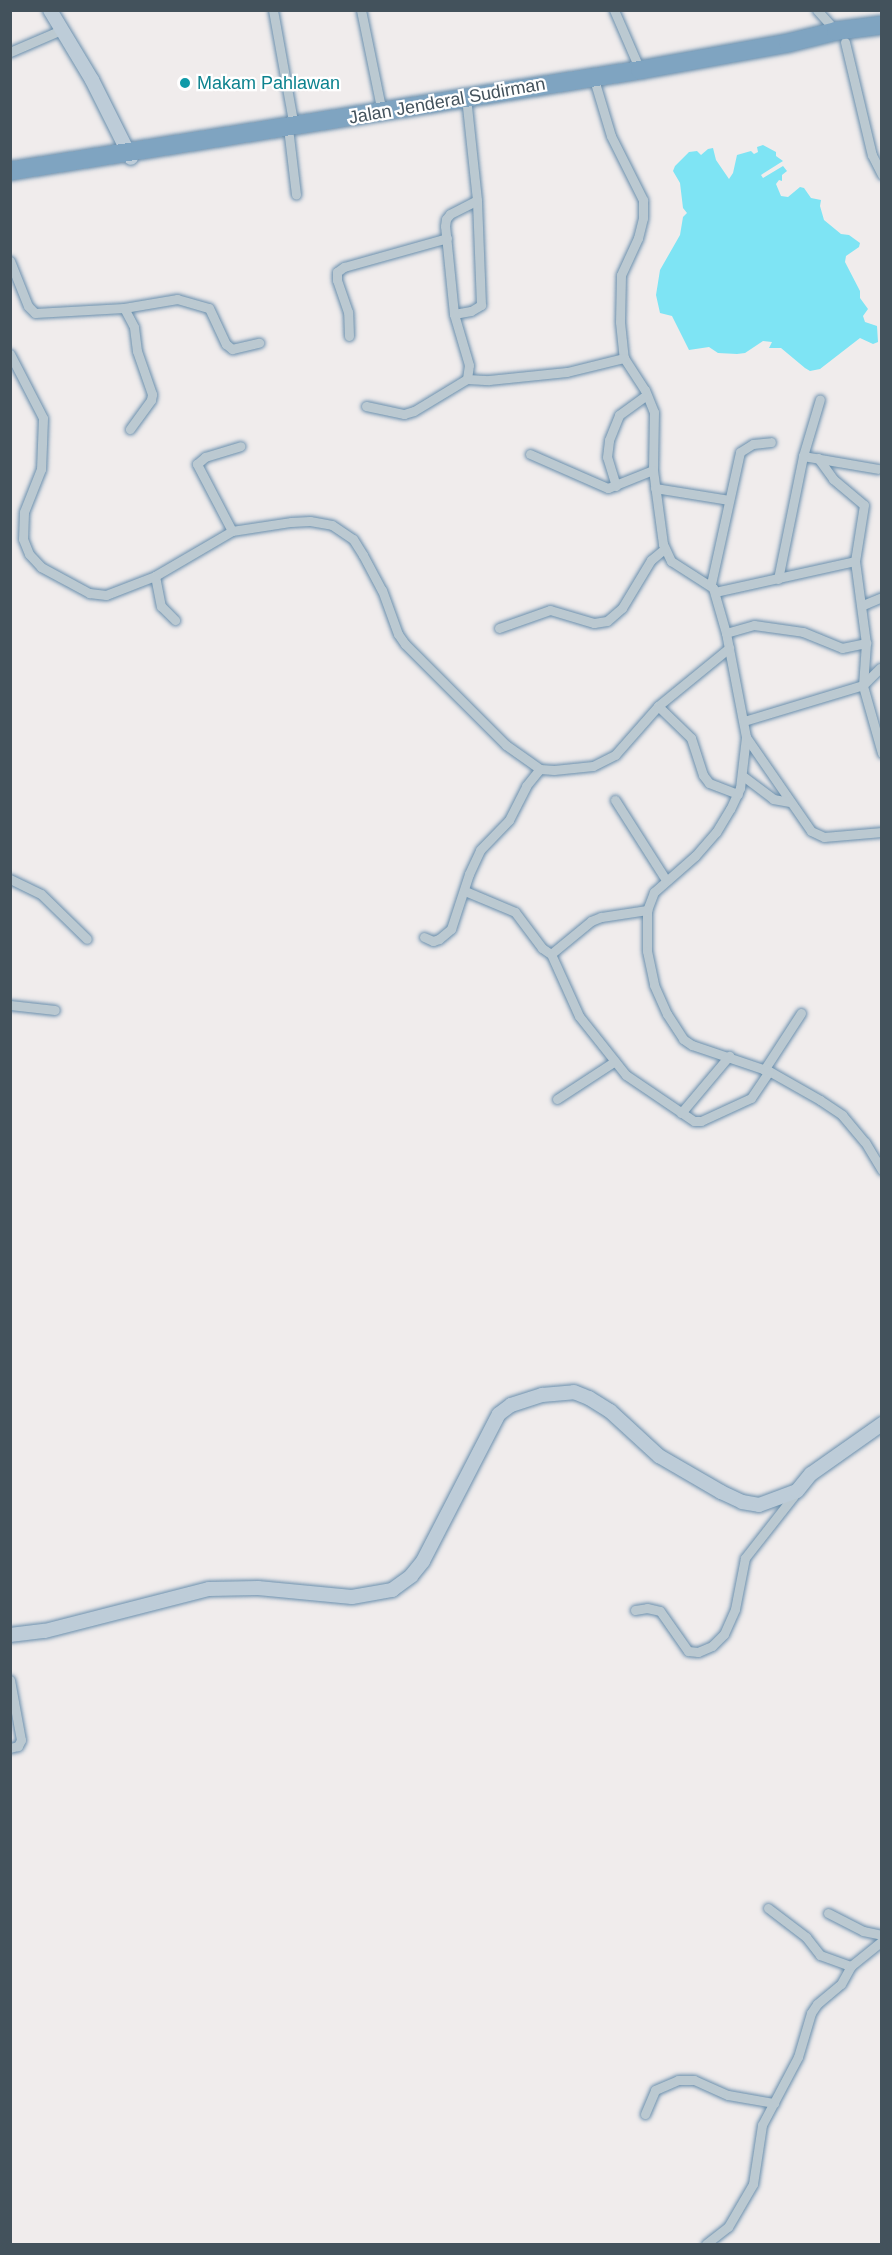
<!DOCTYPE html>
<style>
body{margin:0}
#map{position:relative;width:892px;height:2255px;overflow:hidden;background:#f0ecec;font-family:Helvetica,sans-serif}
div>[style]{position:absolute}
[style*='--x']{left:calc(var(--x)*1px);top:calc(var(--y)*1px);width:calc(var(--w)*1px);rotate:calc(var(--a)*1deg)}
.water>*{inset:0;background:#7ee4f4}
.roads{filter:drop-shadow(0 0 2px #6a8fad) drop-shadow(0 0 2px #6a8fad)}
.street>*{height:9px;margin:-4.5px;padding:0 4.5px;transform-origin:4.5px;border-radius:4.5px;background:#bbc9d1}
.secondary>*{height:14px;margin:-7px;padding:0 7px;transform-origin:7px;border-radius:7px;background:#bdccd8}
.highway>*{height:18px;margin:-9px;padding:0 9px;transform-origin:9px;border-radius:9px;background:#7fa4c1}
.dots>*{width:16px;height:16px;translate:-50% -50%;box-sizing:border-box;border:3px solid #fff;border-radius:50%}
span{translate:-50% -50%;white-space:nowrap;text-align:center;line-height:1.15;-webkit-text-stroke:4.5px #fff;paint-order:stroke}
.culture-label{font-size:18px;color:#0d838f}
.left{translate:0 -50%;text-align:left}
.street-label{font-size:18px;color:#43525c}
.frame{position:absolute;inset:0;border:12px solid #43525c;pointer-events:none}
</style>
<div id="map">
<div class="water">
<div style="clip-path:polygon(763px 145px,776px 152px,776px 156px,783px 161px,761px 175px,763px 178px,783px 166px,787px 171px,782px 175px,782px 181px,779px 180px,776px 184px,781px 196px,788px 197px,800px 187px,804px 188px,811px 198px,821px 200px,820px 206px,824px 220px,841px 234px,849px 235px,860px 243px,859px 247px,846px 256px,845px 262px,860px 291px,860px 298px,868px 309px,863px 316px,865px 322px,877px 326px,878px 342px,873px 344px,860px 338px,820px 369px,810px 371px,805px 368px,781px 348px,769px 348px,772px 342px,763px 341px,745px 353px,737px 354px,718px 353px,709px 347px,689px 350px,672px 316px,660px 313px,656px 295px,660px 270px,680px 235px,683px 217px,687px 213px,683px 208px,680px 183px,673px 171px,675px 166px,689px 152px,697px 151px,701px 155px,708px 149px,713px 148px,716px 160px,729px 179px,733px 173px,737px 155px,751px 151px,754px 154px,758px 152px,757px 147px)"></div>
</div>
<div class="roads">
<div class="street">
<div style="--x:273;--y:10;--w:119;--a:79.8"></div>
<div style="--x:361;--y:10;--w:104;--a:78.4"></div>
<div style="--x:614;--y:10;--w:65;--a:66.6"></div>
<div style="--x:817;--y:10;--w:28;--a:48"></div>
<div style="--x:845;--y:42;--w:116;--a:76.6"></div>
<div style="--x:872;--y:155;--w:22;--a:63"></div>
<div style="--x:10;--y:52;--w:56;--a:-23.3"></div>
<div style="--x:596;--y:86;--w:52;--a:73.3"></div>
<div style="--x:611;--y:136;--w:72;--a:63.4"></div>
<div style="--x:643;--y:200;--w:18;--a:90"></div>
<div style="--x:643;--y:218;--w:21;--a:104"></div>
<div style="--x:638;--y:238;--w:41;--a:114.7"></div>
<div style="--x:621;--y:275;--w:47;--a:91.2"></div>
<div style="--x:620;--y:322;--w:36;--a:84"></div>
<div style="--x:624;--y:358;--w:38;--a:57"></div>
<div style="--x:645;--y:390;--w:24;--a:68"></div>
<div style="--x:654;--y:412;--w:58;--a:91"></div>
<div style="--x:653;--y:470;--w:75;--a:82.3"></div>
<div style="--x:663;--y:544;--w:19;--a:65"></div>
<div style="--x:671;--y:561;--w:50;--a:32.7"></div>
<div style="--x:713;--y:588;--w:47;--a:73.9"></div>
<div style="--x:726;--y:633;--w:106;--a:79.1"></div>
<div style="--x:746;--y:737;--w:51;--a:96.7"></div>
<div style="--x:740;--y:788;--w:23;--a:115"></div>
<div style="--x:730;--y:809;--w:27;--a:121"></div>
<div style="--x:716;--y:832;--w:32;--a:131"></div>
<div style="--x:695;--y:856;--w:55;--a:138.7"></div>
<div style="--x:654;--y:892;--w:19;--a:111"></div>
<div style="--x:647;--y:910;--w:41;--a:90"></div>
<div style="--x:647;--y:951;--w:35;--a:78"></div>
<div style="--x:654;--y:985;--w:32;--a:66"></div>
<div style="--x:667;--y:1014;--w:30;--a:57"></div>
<div style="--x:683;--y:1039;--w:11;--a:34"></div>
<div style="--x:692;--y:1045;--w:81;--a:18.7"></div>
<div style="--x:769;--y:1071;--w:59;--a:29.6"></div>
<div style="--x:820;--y:1100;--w:27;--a:34"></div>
<div style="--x:842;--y:1115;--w:35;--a:50"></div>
<div style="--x:865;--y:1142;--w:33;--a:59"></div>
<div style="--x:289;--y:136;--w:59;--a:83.2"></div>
<div style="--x:10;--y:261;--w:48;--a:68.2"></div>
<div style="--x:28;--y:306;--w:10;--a:45"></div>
<div style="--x:35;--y:313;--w:89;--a:-3.2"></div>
<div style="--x:124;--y:308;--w:54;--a:-9.6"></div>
<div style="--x:177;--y:299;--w:33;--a:16"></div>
<div style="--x:209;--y:308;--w:40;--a:65"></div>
<div style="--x:226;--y:344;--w:8;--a:40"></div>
<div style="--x:232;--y:349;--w:28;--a:-13"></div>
<div style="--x:124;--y:308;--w:21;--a:62"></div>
<div style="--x:134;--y:327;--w:24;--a:83"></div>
<div style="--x:137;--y:351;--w:46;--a:70.8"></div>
<div style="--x:152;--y:394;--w:6;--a:99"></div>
<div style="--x:151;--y:400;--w:36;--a:126"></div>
<div style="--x:454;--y:314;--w:17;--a:-10"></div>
<div style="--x:471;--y:311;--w:12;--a:-31"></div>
<div style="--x:481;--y:305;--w:105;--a:-92.2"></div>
<div style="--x:349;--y:336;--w:24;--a:-92"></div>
<div style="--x:348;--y:312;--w:34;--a:-109"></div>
<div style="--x:337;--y:280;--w:8;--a:-90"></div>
<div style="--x:337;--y:272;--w:9;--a:-36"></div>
<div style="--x:344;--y:267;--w:107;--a:-15.7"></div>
<div style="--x:10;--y:354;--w:72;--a:62.7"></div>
<div style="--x:43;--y:418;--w:51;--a:92.2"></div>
<div style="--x:41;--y:469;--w:46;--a:111.6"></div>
<div style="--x:24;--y:512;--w:27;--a:92"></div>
<div style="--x:23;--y:539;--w:16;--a:68"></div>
<div style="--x:29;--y:554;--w:18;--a:47"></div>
<div style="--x:41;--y:567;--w:55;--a:28.4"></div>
<div style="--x:89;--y:593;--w:17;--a:7"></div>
<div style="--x:106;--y:595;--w:53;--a:-21.2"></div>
<div style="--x:155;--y:576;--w:89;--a:-30.3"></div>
<div style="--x:232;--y:531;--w:60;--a:-8.7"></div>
<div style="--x:291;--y:522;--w:19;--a:-3"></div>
<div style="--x:310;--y:521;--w:22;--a:10"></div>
<div style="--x:332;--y:525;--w:25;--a:34"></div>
<div style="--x:353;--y:539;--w:19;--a:58"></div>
<div style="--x:363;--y:555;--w:40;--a:62"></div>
<div style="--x:382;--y:590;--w:47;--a:70"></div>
<div style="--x:398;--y:634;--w:12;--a:55"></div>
<div style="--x:405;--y:644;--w:143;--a:45"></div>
<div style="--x:506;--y:745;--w:42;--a:35.2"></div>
<div style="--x:540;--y:769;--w:14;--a:4"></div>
<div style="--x:554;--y:770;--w:39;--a:-6"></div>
<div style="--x:593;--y:766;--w:25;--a:-27"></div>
<div style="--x:615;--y:755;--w:65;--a:-48.7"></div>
<div style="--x:658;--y:706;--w:92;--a:-39.2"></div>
<div style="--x:467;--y:379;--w:22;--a:3"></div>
<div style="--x:489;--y:380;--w:78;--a:-5.9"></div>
<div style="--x:567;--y:372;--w:59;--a:-13.8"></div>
<div style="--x:366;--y:406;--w:39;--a:12"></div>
<div style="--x:404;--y:414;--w:10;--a:-17"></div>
<div style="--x:414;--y:411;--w:62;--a:-31.1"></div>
<div style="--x:467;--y:379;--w:14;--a:-82"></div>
<div style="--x:469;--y:365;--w:53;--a:-106.4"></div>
<div style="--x:454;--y:314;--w:88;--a:-95.8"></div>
<div style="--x:445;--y:226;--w:7;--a:-82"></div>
<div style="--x:446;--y:219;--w:6;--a:-51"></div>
<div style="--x:450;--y:214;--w:30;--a:-27"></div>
<div style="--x:477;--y:200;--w:94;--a:-96.1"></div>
<div style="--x:530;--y:454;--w:85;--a:23.6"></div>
<div style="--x:608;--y:488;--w:48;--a:-21.8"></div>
<div style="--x:803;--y:456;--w:76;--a:9.8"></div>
<div style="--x:818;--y:458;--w:26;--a:54"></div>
<div style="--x:833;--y:479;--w:40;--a:40"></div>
<div style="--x:864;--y:505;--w:57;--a:99.1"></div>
<div style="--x:855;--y:561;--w:83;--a:82.4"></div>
<div style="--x:866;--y:643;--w:43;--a:94"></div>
<div style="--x:863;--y:686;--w:70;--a:74.2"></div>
<div style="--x:616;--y:486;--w:30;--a:-107"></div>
<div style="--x:607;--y:457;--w:17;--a:-83"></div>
<div style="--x:609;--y:440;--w:27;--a:-68"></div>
<div style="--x:619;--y:415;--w:34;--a:-36"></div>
<div style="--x:655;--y:488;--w:75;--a:9.2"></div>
<div style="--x:232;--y:531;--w:76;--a:-117.6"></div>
<div style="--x:197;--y:464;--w:11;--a:-41"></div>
<div style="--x:205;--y:457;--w:37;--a:-17"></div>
<div style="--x:155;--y:576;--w:31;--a:79"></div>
<div style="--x:161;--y:606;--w:20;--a:45"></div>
<div style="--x:778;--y:579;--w:126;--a:-78.5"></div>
<div style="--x:803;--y:456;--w:59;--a:-73.4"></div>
<div style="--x:711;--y:584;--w:135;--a:-77.6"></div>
<div style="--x:740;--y:452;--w:15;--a:-32"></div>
<div style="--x:753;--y:444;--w:18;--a:-6"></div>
<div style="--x:715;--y:592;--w:143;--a:-12.5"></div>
<div style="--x:863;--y:605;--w:21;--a:-23"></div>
<div style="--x:499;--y:628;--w:54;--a:-19.4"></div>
<div style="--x:550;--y:610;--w:46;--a:16.5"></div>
<div style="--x:594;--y:623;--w:13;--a:-9"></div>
<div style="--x:607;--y:621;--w:20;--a:-41"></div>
<div style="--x:622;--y:608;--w:56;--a:-58.9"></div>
<div style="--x:651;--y:560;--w:17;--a:-40"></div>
<div style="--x:726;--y:633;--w:29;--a:-16"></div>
<div style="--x:754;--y:625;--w:49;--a:8.1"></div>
<div style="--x:803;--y:632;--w:42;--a:22.3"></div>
<div style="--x:842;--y:648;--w:25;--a:-12"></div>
<div style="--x:658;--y:706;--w:46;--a:44.1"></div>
<div style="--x:691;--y:738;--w:39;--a:72"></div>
<div style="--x:703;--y:775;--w:10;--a:53"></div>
<div style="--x:709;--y:783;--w:31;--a:21"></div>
<div style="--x:744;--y:721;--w:124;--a:-16.8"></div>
<div style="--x:863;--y:685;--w:24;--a:-45"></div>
<div style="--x:746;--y:737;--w:114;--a:55.3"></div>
<div style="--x:811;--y:831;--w:14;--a:25"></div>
<div style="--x:824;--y:837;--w:58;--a:-4.9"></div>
<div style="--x:743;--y:776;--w:38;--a:37"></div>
<div style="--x:773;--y:799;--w:17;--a:10"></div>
<div style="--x:615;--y:800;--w:95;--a:57.5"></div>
<div style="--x:10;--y:879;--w:34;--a:26"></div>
<div style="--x:41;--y:894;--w:64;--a:44.4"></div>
<div style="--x:465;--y:891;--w:54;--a:22.8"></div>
<div style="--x:515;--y:912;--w:45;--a:53.1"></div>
<div style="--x:542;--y:948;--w:11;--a:34"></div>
<div style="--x:551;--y:954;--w:68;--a:65.7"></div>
<div style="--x:579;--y:1016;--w:75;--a:51.5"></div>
<div style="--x:626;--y:1075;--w:82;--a:34.1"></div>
<div style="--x:694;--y:1121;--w:7;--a:0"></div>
<div style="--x:701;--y:1121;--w:55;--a:-24.7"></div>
<div style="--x:751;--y:1098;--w:32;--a:-56"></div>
<div style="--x:424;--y:937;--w:10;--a:24"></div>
<div style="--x:433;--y:941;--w:6;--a:-18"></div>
<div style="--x:439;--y:939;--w:16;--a:-40"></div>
<div style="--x:451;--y:929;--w:58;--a:-71.9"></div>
<div style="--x:469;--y:874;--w:26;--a:-65"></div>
<div style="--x:480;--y:850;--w:42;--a:-46"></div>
<div style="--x:509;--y:820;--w:38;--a:-63"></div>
<div style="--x:526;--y:786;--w:22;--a:-51"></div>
<div style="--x:551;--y:954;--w:52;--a:-39.5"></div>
<div style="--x:591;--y:921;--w:11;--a:-22"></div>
<div style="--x:601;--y:917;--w:47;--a:-8.7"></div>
<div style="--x:10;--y:1005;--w:45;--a:6.3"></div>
<div style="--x:764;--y:1070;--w:68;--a:-57"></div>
<div style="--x:557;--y:1099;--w:69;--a:-33.2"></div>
<div style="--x:681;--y:1113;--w:75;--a:-49.9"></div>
<div style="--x:635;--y:1610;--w:12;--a:-9"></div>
<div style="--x:647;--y:1608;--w:13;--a:13"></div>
<div style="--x:660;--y:1611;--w:49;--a:55"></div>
<div style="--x:688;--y:1651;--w:10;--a:6"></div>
<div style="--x:698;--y:1652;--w:15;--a:-23"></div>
<div style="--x:712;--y:1646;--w:17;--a:-45"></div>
<div style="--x:724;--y:1634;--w:27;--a:-66"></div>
<div style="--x:735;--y:1609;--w:52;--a:-78.9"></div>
<div style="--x:745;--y:1558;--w:83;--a:-51.9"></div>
<div style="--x:10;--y:1680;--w:61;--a:79.6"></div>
<div style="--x:21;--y:1740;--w:7;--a:117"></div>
<div style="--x:18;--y:1746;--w:8;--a:166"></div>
<div style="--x:768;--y:1908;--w:48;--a:37.3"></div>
<div style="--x:806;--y:1937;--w:23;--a:52"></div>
<div style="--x:820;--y:1955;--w:33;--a:20"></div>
<div style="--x:828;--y:1913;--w:39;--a:27"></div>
<div style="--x:863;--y:1931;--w:19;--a:12"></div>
<div style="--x:645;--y:2114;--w:26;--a:-67"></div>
<div style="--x:655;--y:2090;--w:25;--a:-23"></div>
<div style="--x:678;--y:2080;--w:16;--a:0"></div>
<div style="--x:694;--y:2080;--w:37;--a:24"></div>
<div style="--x:728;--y:2095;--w:47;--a:9.9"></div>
<div style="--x:706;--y:2244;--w:28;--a:-38"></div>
<div style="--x:728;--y:2227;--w:50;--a:-59.8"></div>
<div style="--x:753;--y:2184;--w:60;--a:-81.3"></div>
<div style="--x:762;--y:2125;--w:77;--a:-62.1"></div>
<div style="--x:798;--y:2057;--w:46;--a:-73.5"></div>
<div style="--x:811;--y:2013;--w:11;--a:-56"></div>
<div style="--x:817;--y:2004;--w:31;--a:-40"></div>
<div style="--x:841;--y:1984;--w:21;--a:-61"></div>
<div style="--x:851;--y:1966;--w:40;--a:-39"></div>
</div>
<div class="secondary">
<div style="--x:50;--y:10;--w:82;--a:59"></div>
<div style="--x:92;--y:80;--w:87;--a:63.4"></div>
<div style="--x:10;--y:1635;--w:35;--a:-7"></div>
<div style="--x:45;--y:1631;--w:169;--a:-14.4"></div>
<div style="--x:209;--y:1589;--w:49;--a:-1.2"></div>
<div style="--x:258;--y:1588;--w:94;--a:5.5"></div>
<div style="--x:352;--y:1597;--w:41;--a:-9.9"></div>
<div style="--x:392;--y:1590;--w:24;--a:-36"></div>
<div style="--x:411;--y:1576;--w:19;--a:-51"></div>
<div style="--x:423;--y:1561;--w:165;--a:-62.7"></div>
<div style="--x:499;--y:1414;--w:15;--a:-37"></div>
<div style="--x:511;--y:1405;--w:33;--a:-18"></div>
<div style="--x:542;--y:1395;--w:32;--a:-5"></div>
<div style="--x:574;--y:1392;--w:16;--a:22"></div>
<div style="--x:589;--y:1398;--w:25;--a:32"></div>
<div style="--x:610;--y:1411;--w:67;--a:42.6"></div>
<div style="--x:659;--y:1456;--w:72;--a:30.1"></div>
<div style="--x:721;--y:1492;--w:23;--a:25"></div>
<div style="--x:742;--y:1502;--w:17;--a:10"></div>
<div style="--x:759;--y:1505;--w:40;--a:-20.2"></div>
<div style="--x:797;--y:1491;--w:22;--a:-51"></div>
<div style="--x:811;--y:1474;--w:87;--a:-35.2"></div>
</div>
<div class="highway">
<div style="--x:10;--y:171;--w:638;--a:-9.11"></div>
<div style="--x:640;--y:70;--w:150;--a:-10.3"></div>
<div style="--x:788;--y:43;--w:49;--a:-14"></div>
<div style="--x:836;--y:31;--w:46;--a:-7.4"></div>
</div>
</div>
<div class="dots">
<div style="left:185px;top:83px;background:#0f9aa8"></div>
</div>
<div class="culture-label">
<span class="left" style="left:197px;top:83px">Makam Pahlawan</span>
</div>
<div class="street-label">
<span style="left:447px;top:101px;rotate:-10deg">Jalan Jenderal Sudirman</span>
</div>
<div class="frame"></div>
</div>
